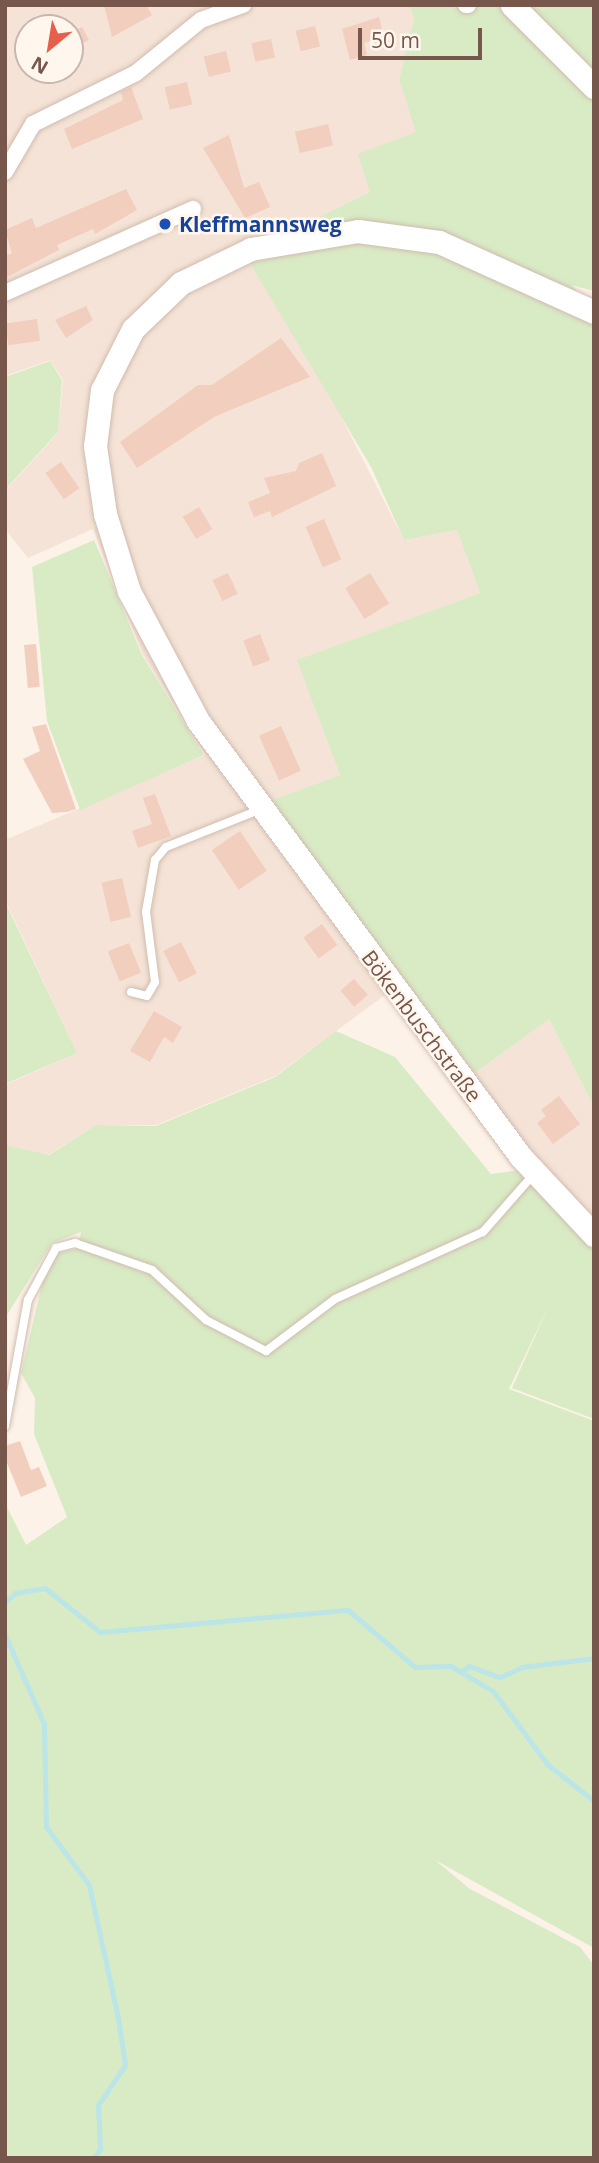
<!DOCTYPE html>
<meta charset="utf-8">
<style>
body{margin:0}
#map{position:relative;width:599px;height:2163px;overflow:hidden;background:#fdf2e8;font-family:"Open Sans",sans-serif}
div>[style]{position:absolute}
[style*='--x']{left:calc(var(--x)*1px);top:calc(var(--y)*1px);width:calc(var(--w)*1px);rotate:calc(var(--a)*1deg)}
.residential>*{inset:0;background:#f4e3d6}
.green>*{inset:0;background:#d8ebc5}
.stream>*{height:5px;margin:-2.5px;padding:0 2.5px;transform-origin:2.5px;border-radius:2.5px;background:#bbe5e7}
.building>*{inset:0;background:#f2cebf;transform-origin:0 0}
.roads{filter:drop-shadow(0 0 2px #d1bbaf) drop-shadow(0 0 2px #d1bbaf)}
.lane>*{height:8px;margin:-4px;padding:0 4px;transform-origin:4px;border-radius:4px;background:#fff}
.street>*{height:16px;margin:-8px;padding:0 8px;transform-origin:8px;border-radius:8px;background:#fff}
.secondary>*{height:23px;margin:-11.5px;padding:0 11.5px;transform-origin:11.5px;border-radius:11.5px;background:#fff}
.dots>*{width:19px;height:19px;translate:-50% -50%;box-sizing:border-box;border:4px solid #fff7ee;border-radius:50%}
span{translate:-50% -50%;white-space:nowrap;text-align:center;line-height:1.15;-webkit-text-stroke:5px #fff7ee;paint-order:stroke}
.transit-label{font-size:21px;color:#164399;font-weight:700}
.left{translate:0 -50%;text-align:left}
.street-label{font-size:21px;color:#77564b}
.frame{position:absolute;inset:0;border:7px solid #77564b;pointer-events:none}
.north{position:absolute;left:14px;top:14px;width:70px;height:70px;box-sizing:border-box;background:#fff7ee;border:2px solid #c9b7ad;border-radius:50%;rotate:210deg;font-size:19px;font-weight:700;line-height:28px;text-align:center;color:#77564b}
.north::after{content:'';display:block;margin:auto;width:24px;height:32px;background:#e65f4d;clip-path:polygon(50% 0,100% 100%,50% 72%,0 100%)}
.scale{position:absolute;left:358px;top:28px;width:124px;height:32px;box-sizing:border-box;border:4px solid #77564b;border-top:0;padding-left:9px;font-size:21px;line-height:24px;white-space:nowrap;color:#77564b;-webkit-text-stroke:5px #fff7ee;paint-order:stroke}
</style>
<div id="map">
<div class="residential">
<div style="clip-path:polygon(evenodd,5px 5px,409px 5px,414px 18px,399px 80px,417px 132px,370px 192px,313px 220px,334px 403px,404px 540px,457px 530px,480px 593px,298px 660px,340px 775px,268px 802px,475px 1073px,549px 1019px,594px 1107px,594px 1247px,521px 1170px,385px 995px,275px 1076px,156px 1125px,96px 1125px,48px 1155px,5px 1145px,5px 1085px,77px 1053px,7px 904px,5px 840px,205px 755px,143px 655px,93px 529px,28px 558px,5px 529px,5px 491px,58px 433px,63px 380px,50px 360px,5px 376px,5px 5px,28px 28px,70px 28px,70px 70px,28px 70px,28px 28px)"></div>
</div>
<div class="green">
<div style="clip-path:polygon(409px 5px,594px 5px,594px 291px,572px 285px,594px 316px,594px 1107px,549px 1019px,475px 1073px,267px 802px,340px 775px,297px 660px,480px 593px,457px 530px,404px 540px,371px 467px,238px 243px,313px 220px,370px 192px,358px 154px,416px 132px,399px 80px,414px 18px)"></div>
<div style="clip-path:polygon(50px 361px,62px 380px,58px 432px,5px 490px,5px 377px)"></div>
<div style="clip-path:polygon(94px 540px,142px 655px,204px 755px,80px 810px,47px 721px,32px 567px)"></div>
<div style="clip-path:polygon(5px 884px,6px 904px,77px 1053px,5px 1084px)"></div>
<div style="clip-path:polygon(336px 1031px,395px 1057px,491px 1174px,520px 1170px,594px 1247px,594px 1419px,512px 1388px,550px 1303px,509px 1389px,594px 1421px,594px 1948px,435px 1860px,470px 1889px,580px 1947px,594px 1965px,594px 2158px,5px 2158px,5px 1503px,26px 1545px,67px 1517px,34px 1434px,35px 1398px,21px 1373px,45px 1272px,59px 1253px,78px 1248px,81px 1232px,52px 1243px,5px 1318px,5px 1145px,49px 1155px,96px 1125px,156px 1126px,275px 1077px)"></div>
</div>
<div class="stream">
<div style="--x:5;--y:1602;--w:13;--a:-42"></div>
<div style="--x:15;--y:1593;--w:30;--a:-9"></div>
<div style="--x:45;--y:1588;--w:70;--a:38.7"></div>
<div style="--x:100;--y:1632;--w:249;--a:-5.1"></div>
<div style="--x:348;--y:1610;--w:88;--a:40.4"></div>
<div style="--x:415;--y:1667;--w:36;--a:-2"></div>
<div style="--x:451;--y:1666;--w:49;--a:30.8"></div>
<div style="--x:493;--y:1691;--w:92;--a:53.4"></div>
<div style="--x:548;--y:1765;--w:58;--a:38"></div>
<div style="--x:5;--y:1635;--w:97;--a:66.3"></div>
<div style="--x:44;--y:1724;--w:103;--a:88.9"></div>
<div style="--x:46;--y:1827;--w:72;--a:53.4"></div>
<div style="--x:89;--y:1885;--w:136;--a:77.7"></div>
<div style="--x:118;--y:2018;--w:48;--a:81.5"></div>
<div style="--x:125;--y:2065;--w:48;--a:124"></div>
<div style="--x:98;--y:2105;--w:44;--a:87.4"></div>
<div style="--x:100;--y:2149;--w:11;--a:124"></div>
<div style="--x:461;--y:1672;--w:10;--a:-37"></div>
<div style="--x:469;--y:1666;--w:33;--a:20"></div>
<div style="--x:500;--y:1677;--w:24;--a:-24"></div>
<div style="--x:522;--y:1667;--w:73;--a:-7.1"></div>
</div>
<div class="building">
<div style="clip-path:polygon(104px 5px,146px 5px,152px 15px,112px 37px)"></div>
<div style="clip-path:polygon(379px 17px,384px 37px,364px 43px,367px 55px,350px 60px,342px 29px)"></div>
<div style="left:315px;top:26px;width:21px;height:20px;rotate:76deg"></div>
<div style="clip-path:polygon(82px 27px,89px 40px,70px 50px,70px 33px)"></div>
<div style="left:271px;top:39px;width:19px;height:20px;rotate:78deg"></div>
<div style="left:226px;top:51px;width:21px;height:23px;rotate:76deg"></div>
<div style="left:187px;top:82px;width:23px;height:23px;rotate:77deg"></div>
<div style="clip-path:polygon(131px 87px,143px 119px,72px 149px,64px 129px,123px 100px,121px 92px)"></div>
<div style="left:328px;top:124px;width:22px;height:34px;rotate:77deg"></div>
<div style="clip-path:polygon(229px 135px,244px 188px,259px 182px,270px 207px,245px 218px,203px 148px)"></div>
<div style="clip-path:polygon(126px 189px,137px 210px,95px 234px,93px 229px,57px 245px,59px 250px,5px 278px,5px 256px,12px 253px,5px 230px,32px 218px,36px 228px)"></div>
<div style="clip-path:polygon(86px 306px,93px 320px,66px 338px,55px 320px)"></div>
<div style="left:37px;top:319px;width:22px;height:32px;rotate:82deg"></div>
<div style="clip-path:polygon(281px 338px,310px 377px,214px 417px,137px 468px,120px 442px,198px 385px,212px 385px)"></div>
<div style="clip-path:polygon(322px 453px,336px 486px,272px 517px,270px 511px,254px 517px,248px 502px,270px 493px,264px 478px,296px 471px,299px 463px)"></div>
<div style="left:61px;top:462px;width:32px;height:19px;rotate:55deg"></div>
<div style="left:199px;top:507px;width:26px;height:19px;rotate:59deg"></div>
<div style="left:324px;top:519px;width:44px;height:20px;rotate:67deg"></div>
<div style="left:228px;top:573px;width:23px;height:17px;rotate:65deg"></div>
<div style="left:370px;top:573px;width:36px;height:29px;rotate:58deg"></div>
<div style="left:260px;top:634px;width:28px;height:18px;rotate:69deg"></div>
<div style="left:36px;top:644px;width:43px;height:12px;rotate:85deg"></div>
<div style="clip-path:polygon(46px 724px,76px 809px,67px 812px,52px 813px,23px 759px,40px 751px,32px 727px)"></div>
<div style="left:281px;top:726px;width:49px;height:24px;rotate:66deg"></div>
<div style="clip-path:polygon(155px 794px,171px 836px,138px 848px,132px 831px,152px 824px,143px 798px)"></div>
<div style="left:240px;top:831px;width:48px;height:34px;rotate:56deg"></div>
<div style="left:122px;top:878px;width:40px;height:21px;rotate:77deg"></div>
<div style="left:322px;top:924px;width:26px;height:23px;rotate:54deg"></div>
<div style="left:181px;top:942px;width:35px;height:20px;rotate:63deg"></div>
<div style="left:129px;top:943px;width:32px;height:23px;rotate:68deg"></div>
<div style="left:354px;top:979px;width:21px;height:18px;rotate:49deg"></div>
<div style="clip-path:polygon(154px 1011px,182px 1027px,173px 1043px,164px 1037px,150px 1062px,130px 1051px)"></div>
<div style="clip-path:polygon(559px 1096px,580px 1124px,553px 1144px,537px 1123px,546px 1116px,541px 1110px)"></div>
<div style="clip-path:polygon(20px 1441px,31px 1470px,39px 1467px,47px 1486px,21px 1497px,5px 1458px,5px 1446px)"></div>
</div>
<div class="roads">
<div class="lane">
<div style="--x:131;--y:992;--w:16;--a:14"></div>
<div style="--x:147;--y:996;--w:16;--a:-60"></div>
<div style="--x:155;--y:982;--w:71;--a:-97.3"></div>
<div style="--x:146;--y:912;--w:53;--a:-80.2"></div>
<div style="--x:155;--y:860;--w:17;--a:-50"></div>
<div style="--x:166;--y:847;--w:100;--a:-21.7"></div>
<div style="--x:5;--y:1426;--w:128;--a:-79.7"></div>
<div style="--x:28;--y:1300;--w:59;--a:-61.7"></div>
<div style="--x:56;--y:1248;--w:20;--a:-15"></div>
<div style="--x:75;--y:1243;--w:82;--a:19.3"></div>
<div style="--x:152;--y:1270;--w:74;--a:42.8"></div>
<div style="--x:206;--y:1320;--w:68;--a:27.3"></div>
<div style="--x:266;--y:1351;--w:86;--a:-37"></div>
<div style="--x:335;--y:1299;--w:162;--a:-24.4"></div>
<div style="--x:483;--y:1232;--w:76;--a:-48.7"></div>
</div>
<div class="street">
<div style="--x:466;--y:5;--w:2;--a:0"></div>
<div style="--x:5;--y:172;--w:56;--a:-59.7"></div>
<div style="--x:33;--y:124;--w:115;--a:-26.3"></div>
<div style="--x:136;--y:73;--w:84;--a:-39.2"></div>
<div style="--x:201;--y:20;--w:45;--a:-19.7"></div>
<div style="--x:5;--y:293;--w:206;--a:-24.1"></div>
</div>
<div class="secondary">
<div style="--x:512;--y:5;--w:116;--a:45"></div>
<div style="--x:594;--y:312;--w:170;--a:-155.7"></div>
<div style="--x:439;--y:242;--w:82;--a:-172.3"></div>
<div style="--x:358;--y:231;--w:109;--a:170.5"></div>
<div style="--x:251;--y:249;--w:78;--a:154.1"></div>
<div style="--x:181;--y:283;--w:66;--a:136.2"></div>
<div style="--x:133;--y:329;--w:68;--a:116.9"></div>
<div style="--x:102;--y:390;--w:56;--a:97.1"></div>
<div style="--x:95;--y:446;--w:69;--a:81.6"></div>
<div style="--x:105;--y:514;--w:81;--a:72.7"></div>
<div style="--x:129;--y:591;--w:147;--a:62"></div>
<div style="--x:198;--y:721;--w:543;--a:53.47"></div>
<div style="--x:521;--y:1157;--w:107;--a:46.9"></div>
</div>
</div>
<div class="dots">
<div style="left:165px;top:224px;background:#1a4fb4"></div>
</div>
<div class="transit-label">
<span class="left" style="left:179px;top:224px">Kleffmannsweg</span>
</div>
<div class="street-label">
<span style="left:422px;top:1026px;rotate:53deg">Bökenbuschstraße</span>
</div>
<div class="frame"></div>
<div class="north">N</div>
<div class="scale">50 m</div>
</div>
